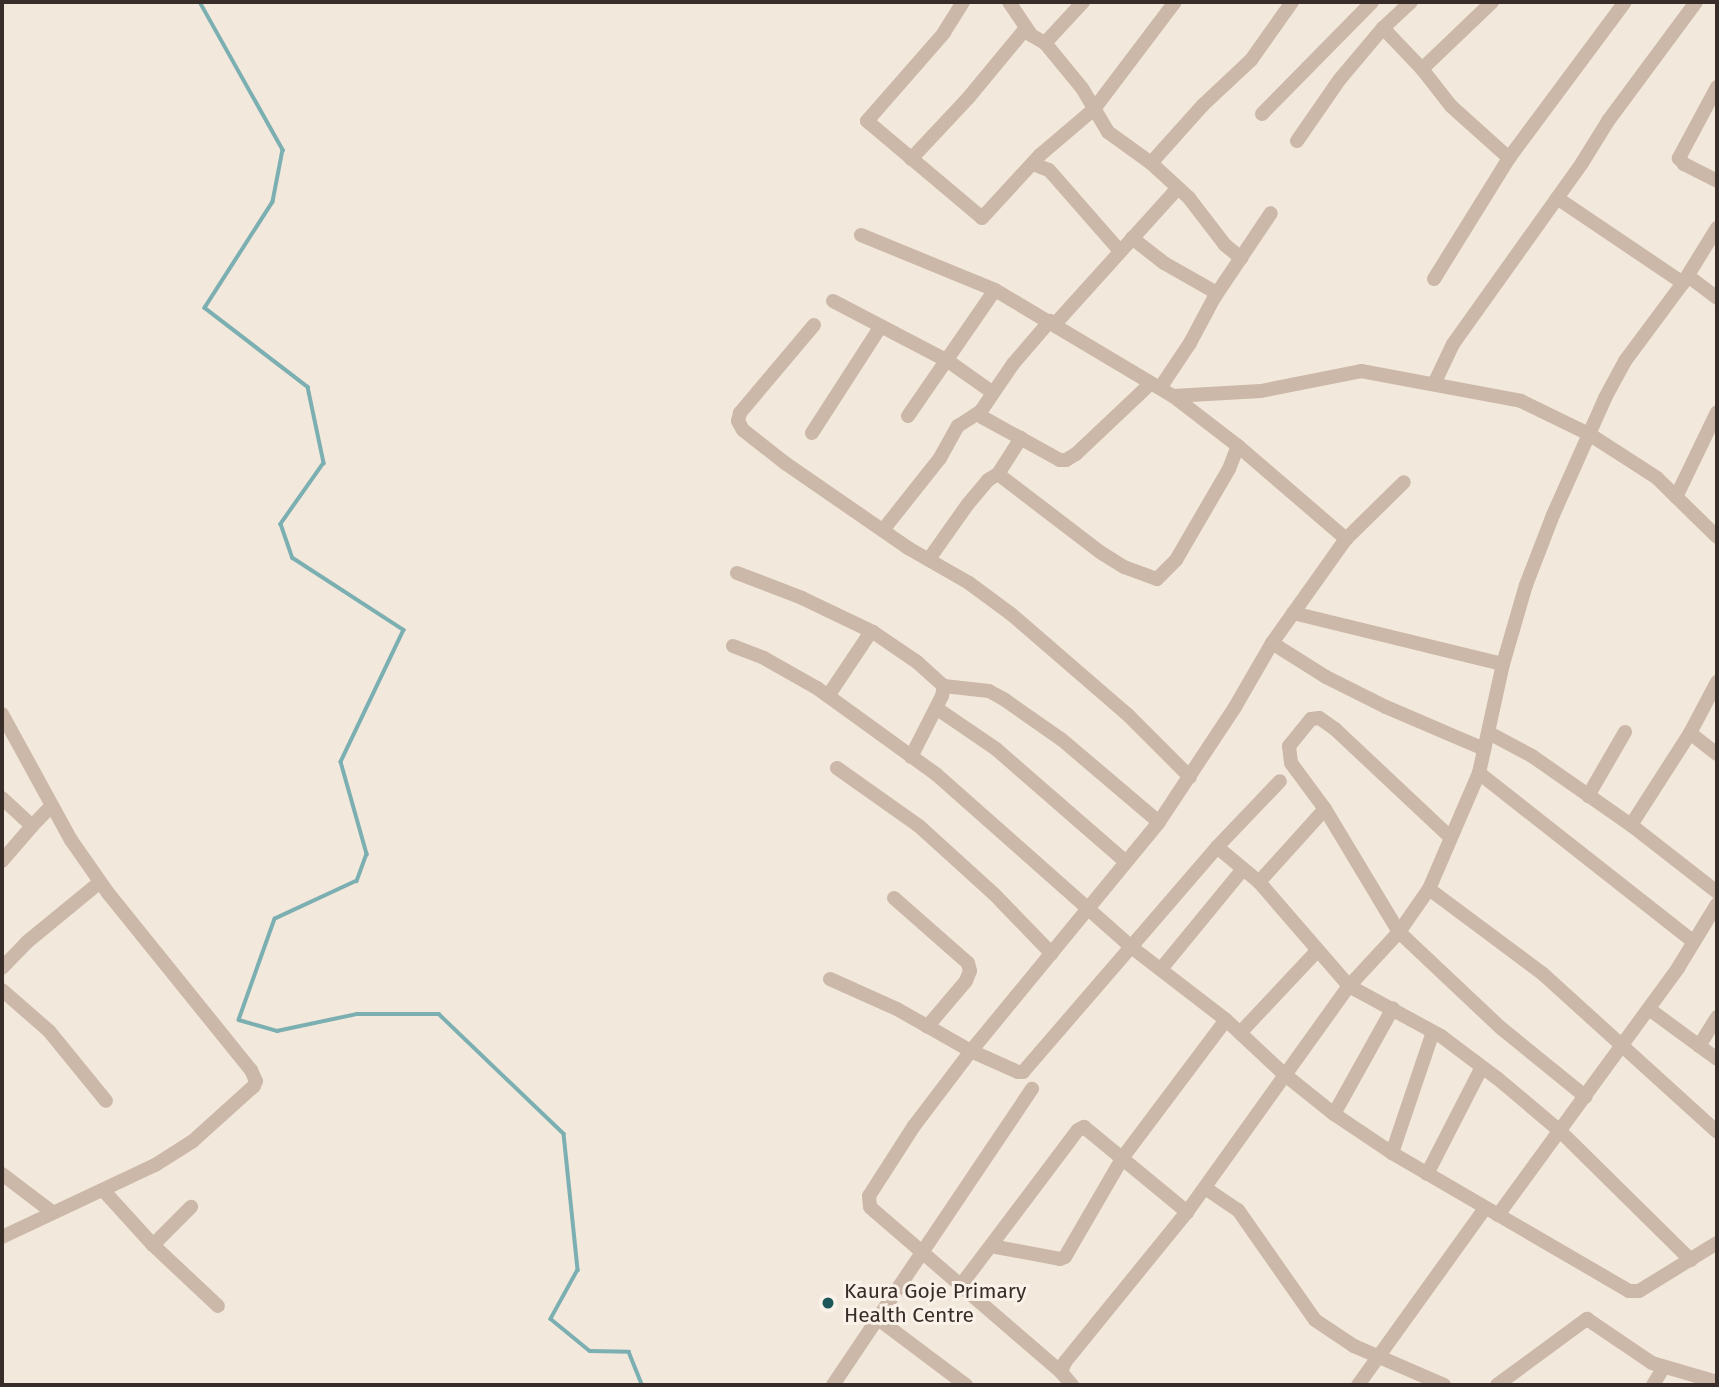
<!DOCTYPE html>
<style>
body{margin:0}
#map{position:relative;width:1719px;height:1387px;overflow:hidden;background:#f3e8dc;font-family:"Fira Sans",sans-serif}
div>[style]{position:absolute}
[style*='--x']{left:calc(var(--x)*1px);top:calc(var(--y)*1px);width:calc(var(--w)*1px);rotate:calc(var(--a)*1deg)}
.stream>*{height:3.5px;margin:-1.75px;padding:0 1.75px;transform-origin:1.75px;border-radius:1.75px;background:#7bafb1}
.minor>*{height:14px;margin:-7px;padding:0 7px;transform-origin:7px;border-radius:7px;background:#cbb8a8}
.dots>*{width:19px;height:19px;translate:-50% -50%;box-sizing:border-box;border:4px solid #faf2e9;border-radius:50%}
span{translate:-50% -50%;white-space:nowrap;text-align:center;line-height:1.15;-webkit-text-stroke:6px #faf2e9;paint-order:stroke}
.poi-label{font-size:21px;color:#382d28}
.left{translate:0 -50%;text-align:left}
.frame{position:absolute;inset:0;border:4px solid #382d28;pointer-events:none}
</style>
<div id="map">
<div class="stream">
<div style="--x:200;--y:2;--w:170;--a:60.7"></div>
<div style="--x:283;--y:150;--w:53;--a:100.9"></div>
<div style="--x:273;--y:202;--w:126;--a:122.7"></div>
<div style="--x:205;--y:308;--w:130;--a:37.5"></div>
<div style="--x:308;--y:387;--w:78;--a:78.1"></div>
<div style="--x:324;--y:463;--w:75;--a:125.2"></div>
<div style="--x:281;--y:524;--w:36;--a:71"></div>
<div style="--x:293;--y:558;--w:132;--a:33"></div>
<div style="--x:404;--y:630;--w:146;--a:115.5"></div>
<div style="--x:341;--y:762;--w:96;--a:74.2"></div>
<div style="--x:367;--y:854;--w:29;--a:110"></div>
<div style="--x:357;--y:881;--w:90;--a:155.1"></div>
<div style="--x:275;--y:919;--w:107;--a:109.6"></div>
<div style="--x:239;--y:1020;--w:40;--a:16"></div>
<div style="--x:277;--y:1031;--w:82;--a:-12"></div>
<div style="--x:357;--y:1014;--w:82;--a:0"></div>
<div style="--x:439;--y:1014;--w:173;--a:43.8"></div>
<div style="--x:564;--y:1134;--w:137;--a:84.1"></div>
<div style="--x:578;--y:1270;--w:56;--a:118.9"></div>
<div style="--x:551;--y:1319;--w:50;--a:39.4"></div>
<div style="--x:590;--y:1351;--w:39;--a:1"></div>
<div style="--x:629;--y:1352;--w:35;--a:68"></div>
</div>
<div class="minor">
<div style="--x:963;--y:2;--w:36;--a:122"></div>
<div style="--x:944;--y:33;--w:117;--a:131.2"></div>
<div style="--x:867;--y:121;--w:150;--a:40.1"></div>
<div style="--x:982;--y:218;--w:86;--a:-47.4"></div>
<div style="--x:1040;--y:155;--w:71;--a:-40.4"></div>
<div style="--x:1094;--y:109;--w:134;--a:-52.9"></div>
<div style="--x:1009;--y:2;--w:40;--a:56"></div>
<div style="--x:1031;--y:35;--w:16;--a:30"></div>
<div style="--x:1045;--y:43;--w:58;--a:50.6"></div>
<div style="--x:1082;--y:88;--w:51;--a:59.4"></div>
<div style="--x:1108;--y:132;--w:53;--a:35.8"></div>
<div style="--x:1151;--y:163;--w:52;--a:42.6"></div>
<div style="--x:1189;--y:198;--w:59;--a:52.5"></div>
<div style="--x:1225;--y:245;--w:21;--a:39"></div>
<div style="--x:1383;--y:28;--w:57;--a:46.4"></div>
<div style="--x:1422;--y:69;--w:47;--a:51.9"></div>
<div style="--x:1451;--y:106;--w:78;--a:41.9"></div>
<div style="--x:1045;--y:43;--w:56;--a:-47.2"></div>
<div style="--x:1422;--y:69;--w:97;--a:-43.7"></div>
<div style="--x:1717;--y:87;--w:81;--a:118.2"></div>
<div style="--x:1679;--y:158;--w:8;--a:50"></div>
<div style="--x:1684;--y:164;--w:37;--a:27"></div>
<div style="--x:1262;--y:114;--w:157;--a:-45.5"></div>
<div style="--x:1297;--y:141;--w:75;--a:-55.3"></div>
<div style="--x:1340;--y:79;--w:67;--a:-49.9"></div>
<div style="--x:1383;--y:28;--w:38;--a:-43"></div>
<div style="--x:911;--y:159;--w:85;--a:-46.9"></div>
<div style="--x:969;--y:97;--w:89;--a:-50.4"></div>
<div style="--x:1151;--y:163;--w:78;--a:-48.1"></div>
<div style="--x:1203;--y:105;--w:66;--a:-43.2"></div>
<div style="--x:1251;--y:60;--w:71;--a:-54.7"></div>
<div style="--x:1033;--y:164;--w:17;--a:21"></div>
<div style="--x:1049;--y:170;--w:108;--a:48.8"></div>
<div style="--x:1557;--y:198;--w:152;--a:34"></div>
<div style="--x:861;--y:235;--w:145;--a:22.3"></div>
<div style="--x:995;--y:290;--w:207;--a:30.8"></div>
<div style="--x:1173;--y:396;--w:88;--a:-3.3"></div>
<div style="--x:1261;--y:391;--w:102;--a:-11.3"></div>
<div style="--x:1361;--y:371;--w:163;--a:10.6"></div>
<div style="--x:1521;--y:401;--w:76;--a:25.9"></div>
<div style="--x:1589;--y:434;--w:81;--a:32.9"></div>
<div style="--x:1657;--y:478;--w:84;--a:44.5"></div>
<div style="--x:1132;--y:238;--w:41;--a:38"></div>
<div style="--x:1164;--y:263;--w:61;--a:29.5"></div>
<div style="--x:1688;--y:276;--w:36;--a:37"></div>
<div style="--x:1434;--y:279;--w:142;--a:-58.2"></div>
<div style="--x:1509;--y:158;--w:194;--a:-53.4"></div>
<div style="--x:833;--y:301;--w:130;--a:27.6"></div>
<div style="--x:948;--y:361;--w:54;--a:35.2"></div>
<div style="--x:1055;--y:324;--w:183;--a:-47.9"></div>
<div style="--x:814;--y:325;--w:115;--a:130.1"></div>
<div style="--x:740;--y:413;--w:8;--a:104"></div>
<div style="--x:738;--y:421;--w:10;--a:61"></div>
<div style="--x:743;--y:430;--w:53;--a:38.2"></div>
<div style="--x:785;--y:463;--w:150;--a:34.6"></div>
<div style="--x:908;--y:548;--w:70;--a:29.8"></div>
<div style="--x:969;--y:583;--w:52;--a:36.4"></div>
<div style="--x:1011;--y:614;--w:153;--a:40.8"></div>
<div style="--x:1127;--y:714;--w:89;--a:45"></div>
<div style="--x:1434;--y:384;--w:44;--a:-64.6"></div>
<div style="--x:1453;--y:344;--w:222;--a:-54.5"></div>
<div style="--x:1582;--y:163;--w:49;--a:-58.2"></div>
<div style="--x:1608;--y:121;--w:148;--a:-53.5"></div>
<div style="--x:1160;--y:388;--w:54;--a:-56.3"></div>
<div style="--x:1190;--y:343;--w:51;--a:-61.9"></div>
<div style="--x:1214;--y:298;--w:102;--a:-56.2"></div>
<div style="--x:1173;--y:396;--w:82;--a:37.6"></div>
<div style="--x:1238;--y:446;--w:143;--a:40.7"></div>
<div style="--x:981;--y:411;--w:6;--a:81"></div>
<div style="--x:982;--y:417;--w:89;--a:28.9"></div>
<div style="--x:1060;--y:460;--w:6;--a:0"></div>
<div style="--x:1066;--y:460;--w:12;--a:-31"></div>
<div style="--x:1076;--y:454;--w:103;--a:-43.4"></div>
<div style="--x:908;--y:416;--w:153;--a:-55.4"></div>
<div style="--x:812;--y:433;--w:127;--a:-57.2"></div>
<div style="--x:998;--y:474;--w:128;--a:37.4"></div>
<div style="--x:1100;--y:552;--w:28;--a:32"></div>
<div style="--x:1124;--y:567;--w:35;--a:20"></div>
<div style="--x:1157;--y:579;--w:27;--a:-45"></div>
<div style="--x:1176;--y:560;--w:105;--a:-59.8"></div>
<div style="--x:1229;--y:469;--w:25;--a:-69"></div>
<div style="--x:1676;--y:497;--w:94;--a:-64.2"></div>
<div style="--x:883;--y:530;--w:92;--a:-51.6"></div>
<div style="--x:940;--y:458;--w:37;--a:-61"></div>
<div style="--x:958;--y:426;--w:27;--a:-33"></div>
<div style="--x:981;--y:411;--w:57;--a:-55.8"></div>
<div style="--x:1013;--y:364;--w:57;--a:-49.3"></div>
<div style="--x:929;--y:559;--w:67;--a:-54.7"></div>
<div style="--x:968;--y:504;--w:31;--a:-50"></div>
<div style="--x:988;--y:480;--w:12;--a:-31"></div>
<div style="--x:998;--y:474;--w:43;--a:-57.4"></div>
<div style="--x:737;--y:573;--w:70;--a:21"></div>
<div style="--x:802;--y:598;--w:79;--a:25.6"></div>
<div style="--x:873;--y:632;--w:53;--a:34.3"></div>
<div style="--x:917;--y:662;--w:36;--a:42"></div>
<div style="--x:944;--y:686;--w:45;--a:6.3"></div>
<div style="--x:989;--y:691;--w:18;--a:29"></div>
<div style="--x:1005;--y:700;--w:68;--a:34.9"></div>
<div style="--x:1061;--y:739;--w:128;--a:40.3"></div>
<div style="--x:1293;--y:613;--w:216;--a:13.7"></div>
<div style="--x:1272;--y:643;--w:64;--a:32.2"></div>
<div style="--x:1326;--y:677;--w:67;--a:26.6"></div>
<div style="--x:1386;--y:707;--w:107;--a:23.2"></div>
<div style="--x:733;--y:646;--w:33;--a:21"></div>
<div style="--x:764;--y:658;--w:61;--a:29.5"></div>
<div style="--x:817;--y:688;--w:148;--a:35.9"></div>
<div style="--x:937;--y:775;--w:258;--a:41.5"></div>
<div style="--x:1130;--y:946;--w:121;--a:37.6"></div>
<div style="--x:1226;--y:1020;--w:79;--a:43"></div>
<div style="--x:1284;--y:1074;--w:64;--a:38.7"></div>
<div style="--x:1334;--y:1114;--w:70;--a:33.9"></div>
<div style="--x:1392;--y:1153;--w:274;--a:30.2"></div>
<div style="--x:1629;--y:1291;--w:10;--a:0"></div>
<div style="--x:1639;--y:1291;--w:92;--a:-31.6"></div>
<div style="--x:828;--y:696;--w:76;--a:-56.3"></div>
<div style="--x:936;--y:708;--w:73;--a:34.3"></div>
<div style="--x:996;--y:749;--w:172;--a:41"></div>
<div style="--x:2;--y:714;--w:144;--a:61.3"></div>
<div style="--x:71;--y:840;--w:65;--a:55.1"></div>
<div style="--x:108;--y:893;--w:228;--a:51.1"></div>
<div style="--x:251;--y:1070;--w:12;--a:66"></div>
<div style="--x:256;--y:1081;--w:5;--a:112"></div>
<div style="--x:254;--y:1086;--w:82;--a:138"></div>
<div style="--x:193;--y:1141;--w:45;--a:147.7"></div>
<div style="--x:155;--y:1165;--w:169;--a:154.8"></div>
<div style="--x:1489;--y:733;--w:49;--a:28.1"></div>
<div style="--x:1532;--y:756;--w:121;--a:34.9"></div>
<div style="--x:1631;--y:825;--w:109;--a:37.9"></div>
<div style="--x:1690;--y:733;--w:34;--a:38"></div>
<div style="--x:911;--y:757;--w:68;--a:-63.1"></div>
<div style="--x:942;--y:696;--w:10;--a:-79"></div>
<div style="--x:837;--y:768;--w:100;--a:35.3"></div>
<div style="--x:919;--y:826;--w:101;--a:42.2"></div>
<div style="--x:994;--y:894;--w:83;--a:46"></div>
<div style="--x:1479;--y:773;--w:273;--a:38.2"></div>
<div style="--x:1588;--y:796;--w:74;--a:-60"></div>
<div style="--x:2;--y:798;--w:41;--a:43"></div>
<div style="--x:32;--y:826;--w:28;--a:-46"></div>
<div style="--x:1631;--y:825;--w:109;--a:-57.3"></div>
<div style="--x:1690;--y:733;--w:58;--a:-62.1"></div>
<div style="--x:1450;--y:837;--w:158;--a:-136.8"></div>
<div style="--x:1335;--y:729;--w:19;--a:-145"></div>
<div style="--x:1319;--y:718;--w:8;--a:173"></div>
<div style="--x:1311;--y:719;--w:35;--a:129"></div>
<div style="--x:1289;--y:746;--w:17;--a:83"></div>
<div style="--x:1291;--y:763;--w:57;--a:53.5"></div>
<div style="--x:1325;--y:809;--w:144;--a:59"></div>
<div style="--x:1399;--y:932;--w:140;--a:43.3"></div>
<div style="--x:1501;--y:1028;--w:109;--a:39.1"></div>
<div style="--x:1217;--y:847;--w:55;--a:39.8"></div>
<div style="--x:1259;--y:882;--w:138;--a:49.1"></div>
<div style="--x:1349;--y:986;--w:105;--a:28.5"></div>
<div style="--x:1441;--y:1036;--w:70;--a:36.9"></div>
<div style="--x:1497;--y:1078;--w:82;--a:40.1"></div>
<div style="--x:1560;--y:1131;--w:184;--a:44.6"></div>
<div style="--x:2;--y:861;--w:46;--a:-49.4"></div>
<div style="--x:1259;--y:882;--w:98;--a:-47.9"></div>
<div style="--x:1429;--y:889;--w:142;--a:36.7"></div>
<div style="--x:1543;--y:974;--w:235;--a:42.2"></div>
<div style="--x:894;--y:898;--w:98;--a:41.3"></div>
<div style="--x:968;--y:963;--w:8;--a:76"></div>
<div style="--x:970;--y:971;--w:11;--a:112"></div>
<div style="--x:966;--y:981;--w:60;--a:130.3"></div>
<div style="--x:2;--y:968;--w:36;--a:-46"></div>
<div style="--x:27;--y:942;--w:94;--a:-39.4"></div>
<div style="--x:1161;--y:969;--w:129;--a:-50.6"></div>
<div style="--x:830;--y:979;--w:73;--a:24.1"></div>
<div style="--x:897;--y:1009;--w:85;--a:29.6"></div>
<div style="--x:971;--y:1051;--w:51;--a:24.1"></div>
<div style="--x:1018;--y:1072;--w:5;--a:0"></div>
<div style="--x:1023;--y:1072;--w:297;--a:-49.2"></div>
<div style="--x:1217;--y:847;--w:91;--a:-46.3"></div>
<div style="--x:2;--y:990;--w:62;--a:41.1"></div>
<div style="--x:49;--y:1031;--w:90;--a:50.8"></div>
<div style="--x:1649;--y:1009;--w:84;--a:36.3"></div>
<div style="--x:1240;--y:1033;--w:112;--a:-46.8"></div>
<div style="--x:1699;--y:1046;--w:34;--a:-58"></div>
<div style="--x:1334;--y:1114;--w:121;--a:-60.9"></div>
<div style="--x:1392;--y:1153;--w:128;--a:-71.3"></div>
<div style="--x:2;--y:1174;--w:63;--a:37.2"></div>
<div style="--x:1427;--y:1174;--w:120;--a:-62.8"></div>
<div style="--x:1205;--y:1188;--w:40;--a:34"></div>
<div style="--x:1238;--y:1210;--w:134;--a:55"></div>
<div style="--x:1315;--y:1320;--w:47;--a:33.7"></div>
<div style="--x:1354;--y:1346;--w:98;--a:23.4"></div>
<div style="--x:103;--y:1190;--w:74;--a:47.7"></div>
<div style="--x:153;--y:1245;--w:54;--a:-45"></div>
<div style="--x:1498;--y:1215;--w:306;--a:-53.9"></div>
<div style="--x:1678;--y:968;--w:75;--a:-58.6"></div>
<div style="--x:153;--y:1245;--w:89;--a:43.2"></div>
<div style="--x:991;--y:1246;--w:70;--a:10.7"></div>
<div style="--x:1060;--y:1259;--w:5;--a:-22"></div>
<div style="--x:1065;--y:1257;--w:116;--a:-59.9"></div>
<div style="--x:1123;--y:1157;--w:171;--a:-53.1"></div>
<div style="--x:961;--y:1285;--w:194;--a:-53"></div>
<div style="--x:1078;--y:1130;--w:7;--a:-27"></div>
<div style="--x:1084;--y:1127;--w:134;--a:39.5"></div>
<div style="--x:878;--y:1319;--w:110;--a:36.9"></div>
<div style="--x:1061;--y:1372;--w:252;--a:-139.2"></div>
<div style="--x:870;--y:1207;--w:11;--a:-95"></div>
<div style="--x:869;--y:1196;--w:83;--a:-57.3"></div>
<div style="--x:914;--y:1126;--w:94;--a:-52.8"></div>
<div style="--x:971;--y:1051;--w:296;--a:-50.6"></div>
<div style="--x:1159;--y:822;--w:138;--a:-56.5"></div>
<div style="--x:1235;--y:707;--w:74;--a:-60"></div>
<div style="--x:1272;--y:643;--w:128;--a:-54.6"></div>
<div style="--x:1346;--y:539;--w:81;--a:-44.5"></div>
<div style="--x:833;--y:1385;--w:357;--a:-56.1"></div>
<div style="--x:1072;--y:1385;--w:17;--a:-130"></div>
<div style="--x:1061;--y:1372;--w:11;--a:-68"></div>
<div style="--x:1065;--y:1362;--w:193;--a:-50.9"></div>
<div style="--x:1187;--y:1212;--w:278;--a:-54.4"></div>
<div style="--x:1349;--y:986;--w:74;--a:-47.2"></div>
<div style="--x:1399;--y:932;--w:52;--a:-55.1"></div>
<div style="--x:1429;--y:889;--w:126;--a:-66.7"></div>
<div style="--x:1479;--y:773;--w:112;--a:-77.6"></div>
<div style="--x:1503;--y:664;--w:82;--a:-73.8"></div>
<div style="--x:1526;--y:585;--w:75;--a:-68.9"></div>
<div style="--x:1553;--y:515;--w:128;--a:-66"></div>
<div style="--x:1605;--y:398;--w:42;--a:-61.6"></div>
<div style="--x:1625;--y:361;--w:97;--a:-53.4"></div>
<div style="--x:1683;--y:283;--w:65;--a:-58.3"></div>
<div style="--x:1358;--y:1385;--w:218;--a:-54.3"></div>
<div style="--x:1497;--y:1385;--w:112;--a:-36.3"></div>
<div style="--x:1587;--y:1319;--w:78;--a:34.1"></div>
<div style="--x:1652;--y:1363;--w:68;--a:16.3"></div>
<div style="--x:1653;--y:1385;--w:21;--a:-59"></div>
</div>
<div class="dots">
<div style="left:828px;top:1303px;background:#1d575b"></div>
</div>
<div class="poi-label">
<span class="left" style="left:844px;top:1303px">Kaura Goje Primary<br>Health Centre</span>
</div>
<div class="frame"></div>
</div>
